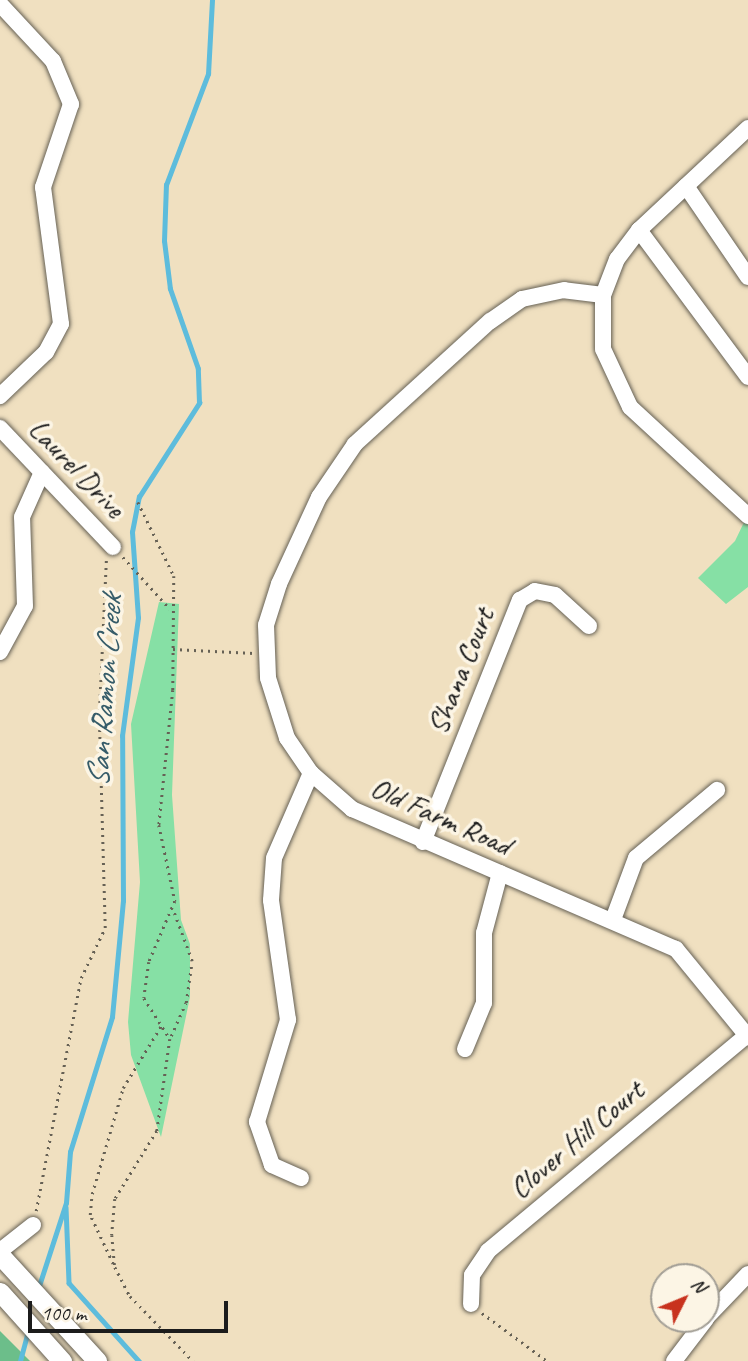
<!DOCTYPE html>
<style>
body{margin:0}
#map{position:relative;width:748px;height:1361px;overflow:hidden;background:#f0e0c0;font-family:Caveat,sans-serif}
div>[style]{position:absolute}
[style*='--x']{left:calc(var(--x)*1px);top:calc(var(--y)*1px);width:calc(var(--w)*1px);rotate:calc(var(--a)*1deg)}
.green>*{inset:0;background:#86e0a5}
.forest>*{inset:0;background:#6cbe8a}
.stream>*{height:4.5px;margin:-2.25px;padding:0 2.25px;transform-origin:2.25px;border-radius:2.25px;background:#5dbcdc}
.path>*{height:2.5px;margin-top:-1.25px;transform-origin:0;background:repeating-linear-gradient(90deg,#666155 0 2px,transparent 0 7px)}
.roads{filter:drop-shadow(0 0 2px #666155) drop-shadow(0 0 2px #666155)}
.minor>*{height:16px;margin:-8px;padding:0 8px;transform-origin:8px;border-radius:8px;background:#fff}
.major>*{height:19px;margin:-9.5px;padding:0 9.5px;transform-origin:9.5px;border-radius:9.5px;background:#fff}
span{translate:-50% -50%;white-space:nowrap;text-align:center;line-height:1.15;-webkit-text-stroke:7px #fcf5e5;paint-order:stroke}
.street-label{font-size:30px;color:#1c1c1c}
.water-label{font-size:32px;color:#365c69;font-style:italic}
.north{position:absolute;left:650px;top:1263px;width:70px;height:70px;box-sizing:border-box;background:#fcf5e5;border:2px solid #a29e95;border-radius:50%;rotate:47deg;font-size:19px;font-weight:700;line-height:28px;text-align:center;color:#1c1c1c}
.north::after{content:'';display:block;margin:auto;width:24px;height:32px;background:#c8321e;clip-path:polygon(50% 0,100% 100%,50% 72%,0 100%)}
.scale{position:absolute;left:28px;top:1301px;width:200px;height:32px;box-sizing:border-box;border:4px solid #1c1c1c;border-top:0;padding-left:9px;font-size:21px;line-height:24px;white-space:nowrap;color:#1c1c1c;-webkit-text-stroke:5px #fcf5e5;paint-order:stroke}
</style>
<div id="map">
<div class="green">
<div style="clip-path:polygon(748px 514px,748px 587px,726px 604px,698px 578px,735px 541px)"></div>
<div style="clip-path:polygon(159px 602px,179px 604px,172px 795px,181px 920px,190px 944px,190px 997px,161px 1137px,131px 1055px,128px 1022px,140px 882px,131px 724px)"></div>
</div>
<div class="forest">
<div style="clip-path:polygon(0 1331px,30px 1361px,0 1361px)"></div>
</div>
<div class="stream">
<div style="--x:66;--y:1207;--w:76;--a:87.7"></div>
<div style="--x:69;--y:1283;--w:105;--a:48.1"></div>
<div style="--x:38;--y:1289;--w:90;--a:-72"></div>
<div style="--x:66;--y:1203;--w:51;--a:-85.5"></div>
<div style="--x:70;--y:1152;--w:141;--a:-72.7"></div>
<div style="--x:112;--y:1017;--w:117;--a:-84.6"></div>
<div style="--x:123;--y:901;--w:165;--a:-90.3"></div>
<div style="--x:122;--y:736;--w:119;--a:-82.3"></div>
<div style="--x:138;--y:618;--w:86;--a:-94"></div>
<div style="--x:132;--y:532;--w:36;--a:-79"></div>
<div style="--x:139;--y:497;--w:112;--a:-57.4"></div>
<div style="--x:199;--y:403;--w:34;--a:-92"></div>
<div style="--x:198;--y:369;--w:85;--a:-109.3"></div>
<div style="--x:170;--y:289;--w:48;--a:-97.1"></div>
<div style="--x:164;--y:241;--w:56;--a:-88"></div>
<div style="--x:166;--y:185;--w:119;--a:-69.3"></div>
<div style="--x:208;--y:74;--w:74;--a:-86.9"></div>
<div style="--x:20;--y:1361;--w:31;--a:-75"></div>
</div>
<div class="path">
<div style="--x:138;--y:502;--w:82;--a:64.1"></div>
<div style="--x:174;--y:576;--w:114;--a:90.5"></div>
<div style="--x:173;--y:690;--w:136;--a:95.9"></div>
<div style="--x:159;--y:825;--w:78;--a:78.1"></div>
<div style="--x:175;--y:901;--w:66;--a:113.1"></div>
<div style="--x:149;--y:962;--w:36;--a:98"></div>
<div style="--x:144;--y:998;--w:49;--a:57.6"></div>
<div style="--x:170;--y:1039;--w:93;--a:98"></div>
<div style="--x:157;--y:1131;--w:80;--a:121.7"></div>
<div style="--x:115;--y:1199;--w:36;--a:95"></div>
<div style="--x:112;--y:1235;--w:32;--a:85"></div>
<div style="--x:115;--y:1267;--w:33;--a:63"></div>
<div style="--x:130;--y:1296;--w:91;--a:45.9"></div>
<div style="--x:123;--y:557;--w:70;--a:47.9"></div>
<div style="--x:173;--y:649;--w:81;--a:2.8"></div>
<div style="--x:171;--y:1036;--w:36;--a:-66"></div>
<div style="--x:186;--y:1003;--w:42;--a:-81.9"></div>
<div style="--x:192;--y:961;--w:54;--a:-110.4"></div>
<div style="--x:36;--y:1211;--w:237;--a:-79.1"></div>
<div style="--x:81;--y:978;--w:55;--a:-64.4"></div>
<div style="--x:105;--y:928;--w:211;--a:-91.6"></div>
<div style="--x:99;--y:717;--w:157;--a:-87.4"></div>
<div style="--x:113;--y:1264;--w:54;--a:-115.1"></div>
<div style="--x:90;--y:1215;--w:21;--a:-85"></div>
<div style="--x:92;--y:1194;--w:110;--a:-73.7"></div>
<div style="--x:123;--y:1088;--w:76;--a:-58.4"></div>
<div style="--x:482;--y:1313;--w:81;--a:36.4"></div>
</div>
<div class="roads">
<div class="minor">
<div style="--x:0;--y:4;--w:78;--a:47.1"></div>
<div style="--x:53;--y:61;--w:47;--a:67.3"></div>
<div style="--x:71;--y:104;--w:88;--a:108.6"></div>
<div style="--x:43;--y:187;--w:138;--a:82.5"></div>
<div style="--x:61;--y:324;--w:32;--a:118"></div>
<div style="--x:46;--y:352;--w:64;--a:136.3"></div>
<div style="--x:748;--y:128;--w:149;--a:136.9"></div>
<div style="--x:639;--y:230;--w:36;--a:127"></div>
<div style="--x:617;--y:259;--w:39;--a:111"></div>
<div style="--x:603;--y:295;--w:54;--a:90"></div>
<div style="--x:603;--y:349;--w:64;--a:65"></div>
<div style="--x:630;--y:407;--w:161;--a:42.7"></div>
<div style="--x:686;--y:186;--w:110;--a:55.7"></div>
<div style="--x:639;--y:230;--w:183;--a:53.4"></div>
<div style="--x:603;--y:295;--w:39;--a:-173"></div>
<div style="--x:564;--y:290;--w:43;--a:167.9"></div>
<div style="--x:522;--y:299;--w:39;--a:145"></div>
<div style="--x:490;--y:321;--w:183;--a:137.7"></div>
<div style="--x:355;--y:444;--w:64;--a:124.2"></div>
<div style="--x:319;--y:497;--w:96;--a:114.7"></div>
<div style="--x:279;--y:584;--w:43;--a:107.6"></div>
<div style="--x:266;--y:625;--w:53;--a:87.8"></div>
<div style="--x:268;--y:678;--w:63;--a:72.4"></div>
<div style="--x:287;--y:738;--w:42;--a:55.6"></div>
<div style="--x:311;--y:773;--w:55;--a:41.3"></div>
<div style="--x:352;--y:809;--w:353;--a:23.4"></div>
<div style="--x:676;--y:949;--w:114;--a:50.7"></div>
<div style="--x:0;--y:428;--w:164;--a:46.5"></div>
<div style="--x:0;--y:652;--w:52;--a:-61.5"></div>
<div style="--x:25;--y:606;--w:89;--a:-91.9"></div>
<div style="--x:22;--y:517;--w:49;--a:-66"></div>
<div style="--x:423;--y:842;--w:261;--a:-68.2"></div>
<div style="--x:520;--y:600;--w:17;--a:-31"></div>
<div style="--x:535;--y:591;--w:20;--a:11"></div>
<div style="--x:555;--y:595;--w:46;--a:42.4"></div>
<div style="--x:614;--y:917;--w:63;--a:-69.6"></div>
<div style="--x:636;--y:858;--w:106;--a:-40"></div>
<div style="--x:465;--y:1049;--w:50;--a:-67.6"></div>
<div style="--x:484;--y:1003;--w:70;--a:-90"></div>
<div style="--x:484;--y:933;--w:62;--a:-75.1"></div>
<div style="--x:301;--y:1178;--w:32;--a:-156"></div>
<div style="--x:272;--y:1165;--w:46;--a:-109.2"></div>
<div style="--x:257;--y:1122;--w:107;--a:-73.1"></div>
<div style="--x:288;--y:1020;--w:121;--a:-98.1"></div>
<div style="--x:271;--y:900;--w:42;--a:-85.9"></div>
<div style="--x:274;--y:858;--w:93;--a:-66.5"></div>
<div style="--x:0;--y:1251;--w:42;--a:-38.2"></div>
<div style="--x:471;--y:1304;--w:29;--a:-88"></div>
<div style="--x:472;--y:1275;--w:29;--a:-56"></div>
<div style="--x:488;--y:1251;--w:337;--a:-39.8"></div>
<div style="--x:706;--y:1318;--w:61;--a:-46.3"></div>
<div style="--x:674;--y:1361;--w:53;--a:-52.7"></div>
</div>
<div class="major">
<div style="--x:0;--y:1255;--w:144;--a:47.5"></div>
<div style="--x:0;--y:1292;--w:93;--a:48.1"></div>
</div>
</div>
<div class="street-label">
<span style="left:77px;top:468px;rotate:46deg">Laurel Drive</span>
<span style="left:460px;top:671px;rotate:-68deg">Shana Court</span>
<span style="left:441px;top:816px;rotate:24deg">Old Farm Road</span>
<span style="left:576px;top:1139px;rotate:-40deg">Clover Hill Court</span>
</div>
<div class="water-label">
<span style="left:105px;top:691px;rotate:-86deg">San Ramon Creek</span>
</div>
<div class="north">N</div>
<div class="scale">100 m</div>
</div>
